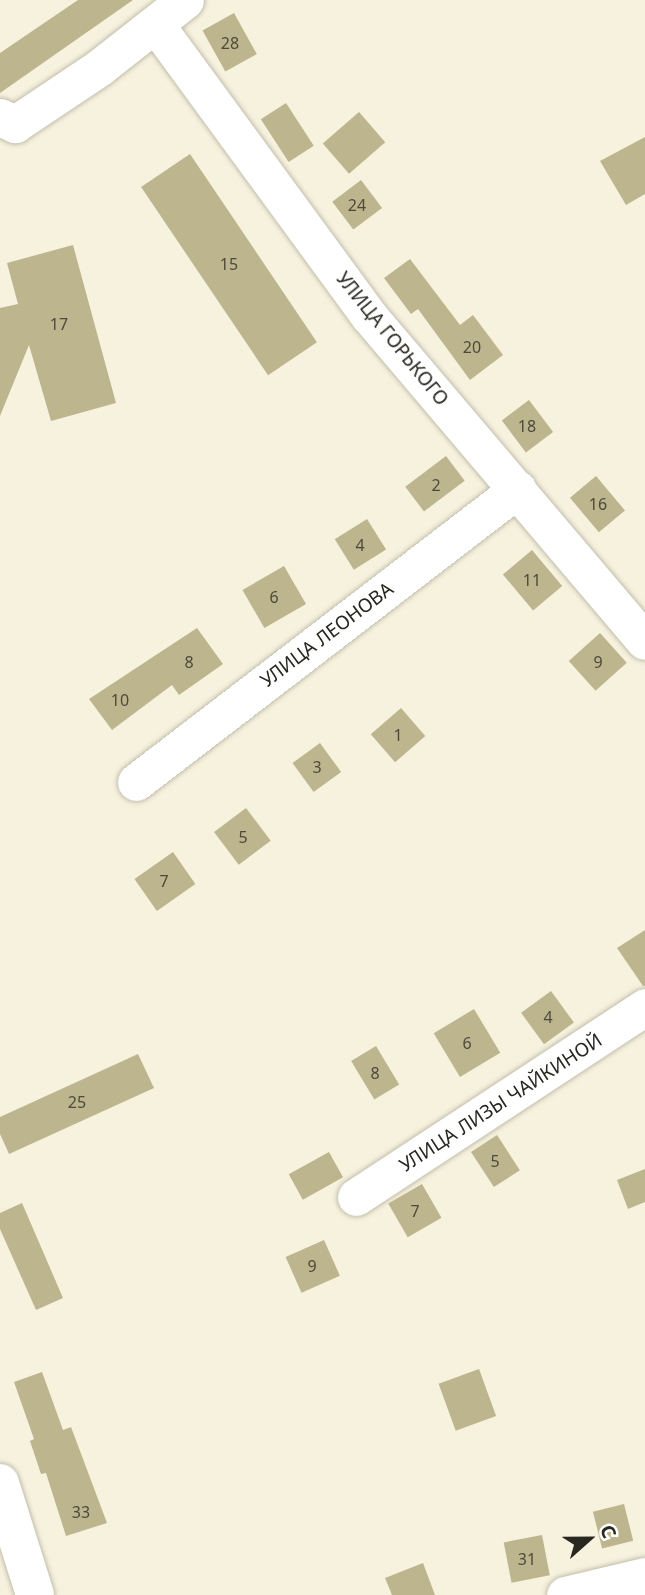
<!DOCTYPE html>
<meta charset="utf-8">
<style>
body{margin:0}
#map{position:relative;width:645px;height:1595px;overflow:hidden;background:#f6f2de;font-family:"Noto Sans",sans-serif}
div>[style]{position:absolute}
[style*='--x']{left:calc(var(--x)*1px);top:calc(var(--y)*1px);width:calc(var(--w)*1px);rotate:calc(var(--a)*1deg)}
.building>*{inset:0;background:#bdb58d;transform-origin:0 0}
.roads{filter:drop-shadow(0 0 2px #c2beab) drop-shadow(0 0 2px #c2beab)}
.minor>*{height:37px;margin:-18.5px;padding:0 18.5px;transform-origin:18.5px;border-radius:18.5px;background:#fff}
.highway>*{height:38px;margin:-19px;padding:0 19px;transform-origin:19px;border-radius:19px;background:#fff}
span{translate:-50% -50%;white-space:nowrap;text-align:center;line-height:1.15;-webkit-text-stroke:5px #fff;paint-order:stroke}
.number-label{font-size:16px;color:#4d4a3b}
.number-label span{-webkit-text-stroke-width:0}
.street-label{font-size:19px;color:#282720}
.north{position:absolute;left:554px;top:1504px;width:70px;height:70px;-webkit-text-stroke:5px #fff;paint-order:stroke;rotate:69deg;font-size:19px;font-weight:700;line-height:28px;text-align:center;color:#282720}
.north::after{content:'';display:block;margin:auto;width:24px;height:32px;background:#282720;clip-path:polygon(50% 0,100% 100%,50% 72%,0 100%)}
</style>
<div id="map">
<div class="building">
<div style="clip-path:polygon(78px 0,133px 0,0 93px,0 53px)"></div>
<div style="left:234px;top:13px;width:47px;height:36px;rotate:61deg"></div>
<div style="left:286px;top:103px;width:51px;height:30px;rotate:57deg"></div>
<div style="left:359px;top:112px;width:40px;height:48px;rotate:49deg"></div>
<div style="clip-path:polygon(645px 137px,645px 194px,626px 205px,600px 161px)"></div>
<div style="left:190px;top:154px;width:227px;height:59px;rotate:56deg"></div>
<div style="left:361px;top:180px;width:35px;height:36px;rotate:53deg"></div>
<div style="clip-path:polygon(73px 245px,116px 403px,51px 421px,29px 345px,0 416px,0 308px,18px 304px,7px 263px)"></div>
<div style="clip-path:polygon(410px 259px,460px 325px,473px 315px,503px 355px,470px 380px,418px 309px,411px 314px,384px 278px)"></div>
<div style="left:529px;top:400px;width:40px;height:34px;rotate:53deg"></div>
<div style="left:446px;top:456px;width:31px;height:51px;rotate:53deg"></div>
<div style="left:596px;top:476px;width:45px;height:34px;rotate:50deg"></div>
<div style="left:367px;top:519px;width:36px;height:38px;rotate:58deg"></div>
<div style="left:532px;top:550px;width:47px;height:38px;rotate:50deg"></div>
<div style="left:284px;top:566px;width:44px;height:48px;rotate:60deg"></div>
<div style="clip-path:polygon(197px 628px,223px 664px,179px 695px,172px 685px,112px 730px,89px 699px)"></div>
<div style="left:600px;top:633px;width:40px;height:42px;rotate:48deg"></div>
<div style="left:401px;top:708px;width:37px;height:40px;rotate:49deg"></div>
<div style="left:320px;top:743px;width:36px;height:34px;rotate:54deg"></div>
<div style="left:246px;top:808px;width:41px;height:40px;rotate:53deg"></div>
<div style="left:173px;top:852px;width:39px;height:47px;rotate:55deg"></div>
<div style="clip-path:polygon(645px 930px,645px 986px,643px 986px,617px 948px)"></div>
<div style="left:551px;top:991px;width:39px;height:37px;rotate:54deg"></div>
<div style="left:474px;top:1009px;width:51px;height:47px;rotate:59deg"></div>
<div style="left:376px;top:1046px;width:45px;height:29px;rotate:59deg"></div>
<div style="clip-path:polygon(138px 1054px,154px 1088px,9px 1154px,0 1134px,0 1117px)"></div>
<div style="left:497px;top:1135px;width:42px;height:31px;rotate:57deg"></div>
<div style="left:329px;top:1152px;width:29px;height:46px;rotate:61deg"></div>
<div style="clip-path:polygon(645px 1169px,645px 1202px,628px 1209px,617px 1180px)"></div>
<div style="left:422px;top:1184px;width:39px;height:39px;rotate:60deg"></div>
<div style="clip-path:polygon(22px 1203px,63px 1298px,36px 1310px,0 1229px,0 1213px)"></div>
<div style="left:324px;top:1240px;width:39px;height:42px;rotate:66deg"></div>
<div style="left:479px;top:1369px;width:50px;height:43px;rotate:70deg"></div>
<div style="clip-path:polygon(42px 1372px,63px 1430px,71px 1427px,107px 1523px,66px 1536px,46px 1473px,41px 1474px,30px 1441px,34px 1439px,14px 1382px)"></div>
<div style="left:624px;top:1504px;width:38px;height:32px;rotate:76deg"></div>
<div style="left:542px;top:1535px;width:41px;height:39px;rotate:79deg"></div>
<div style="clip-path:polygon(423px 1563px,435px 1595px,392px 1595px,385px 1578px)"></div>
</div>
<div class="roads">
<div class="minor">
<div style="--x:156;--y:25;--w:361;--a:53.8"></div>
<div style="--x:369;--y:316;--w:426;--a:49.7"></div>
<div style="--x:0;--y:117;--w:17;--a:25"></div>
<div style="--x:15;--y:124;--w:102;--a:-33.8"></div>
<div style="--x:100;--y:67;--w:108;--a:-38.2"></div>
<div style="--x:136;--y:782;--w:481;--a:-37.5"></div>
<div style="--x:356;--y:1197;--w:346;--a:-33.3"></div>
<div style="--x:565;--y:1595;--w:82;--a:-13.4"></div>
</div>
<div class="highway">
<div style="--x:0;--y:1483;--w:117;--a:72.6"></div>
</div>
</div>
<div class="number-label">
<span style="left:230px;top:43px">28</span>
<span style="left:357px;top:205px">24</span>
<span style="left:229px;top:264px">15</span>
<span style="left:59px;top:324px">17</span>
<span style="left:472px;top:347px">20</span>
<span style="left:527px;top:426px">18</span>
<span style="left:436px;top:485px">2</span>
<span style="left:598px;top:504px">16</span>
<span style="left:360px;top:545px">4</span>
<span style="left:532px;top:580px">11</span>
<span style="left:274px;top:597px">6</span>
<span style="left:189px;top:662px">8</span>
<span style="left:598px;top:662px">9</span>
<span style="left:120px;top:700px">10</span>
<span style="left:398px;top:735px">1</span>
<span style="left:317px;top:767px">3</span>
<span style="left:243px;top:837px">5</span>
<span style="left:164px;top:881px">7</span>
<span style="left:548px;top:1017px">4</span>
<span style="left:467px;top:1043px">6</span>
<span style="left:375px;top:1073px">8</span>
<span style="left:77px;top:1102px">25</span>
<span style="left:495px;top:1161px">5</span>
<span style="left:415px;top:1211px">7</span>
<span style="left:312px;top:1266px">9</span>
<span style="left:81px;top:1512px">33</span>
<span style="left:527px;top:1559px">31</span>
</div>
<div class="street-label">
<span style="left:392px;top:339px;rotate:51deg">УЛИЦА ГОРЬКОГО</span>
<span style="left:327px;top:635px;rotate:-37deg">УЛИЦА ЛЕОНОВА</span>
<span style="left:501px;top:1103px;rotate:-33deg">УЛИЦА ЛИЗЫ ЧАЙКИНОЙ</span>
</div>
<div class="north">С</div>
</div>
